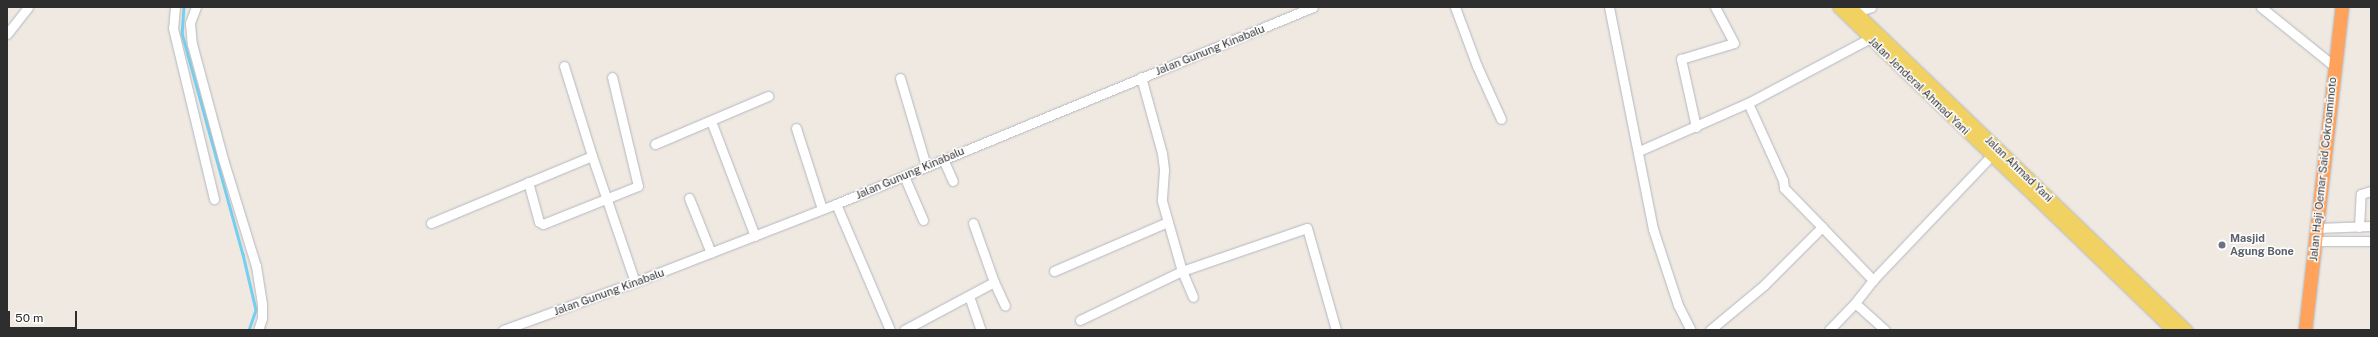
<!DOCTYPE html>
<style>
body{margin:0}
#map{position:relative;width:2378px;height:337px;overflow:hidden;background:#efe9e1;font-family:"Public Sans",sans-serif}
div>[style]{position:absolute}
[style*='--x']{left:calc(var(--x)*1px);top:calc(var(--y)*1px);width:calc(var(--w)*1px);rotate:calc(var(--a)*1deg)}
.stream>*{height:2.5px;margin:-1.25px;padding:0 1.25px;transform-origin:1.25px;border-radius:1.25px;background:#75cff0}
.roads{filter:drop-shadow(0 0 1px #b4b7c1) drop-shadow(0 0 1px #b4b7c1)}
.minor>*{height:9px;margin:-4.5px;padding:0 4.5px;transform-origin:4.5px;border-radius:4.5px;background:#fff}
.major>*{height:11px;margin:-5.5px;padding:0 5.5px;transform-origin:5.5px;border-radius:5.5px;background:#f2d163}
.highway>*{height:13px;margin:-6.5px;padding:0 6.5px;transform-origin:6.5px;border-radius:6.5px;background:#ffa35c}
.dots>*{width:11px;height:11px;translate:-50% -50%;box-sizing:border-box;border:2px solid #fff;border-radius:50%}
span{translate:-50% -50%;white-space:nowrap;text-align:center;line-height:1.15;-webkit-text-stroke:3px #fff;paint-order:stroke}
.street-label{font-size:11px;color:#2e2e2e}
.worship-label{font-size:11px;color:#5b616d;font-weight:700}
.left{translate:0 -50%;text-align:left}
.frame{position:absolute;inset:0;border:8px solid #2e2e2e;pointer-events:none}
.scale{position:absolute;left:8px;top:311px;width:69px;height:18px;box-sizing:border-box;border:2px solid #2e2e2e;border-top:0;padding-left:5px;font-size:12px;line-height:14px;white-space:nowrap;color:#2e2e2e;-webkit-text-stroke:3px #fff;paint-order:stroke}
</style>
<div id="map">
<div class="stream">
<div style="--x:184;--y:7;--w:26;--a:94"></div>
<div style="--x:182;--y:33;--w:229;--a:74.6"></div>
<div style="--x:243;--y:254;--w:57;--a:76.9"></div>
<div style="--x:256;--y:310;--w:21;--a:109"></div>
</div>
<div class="roads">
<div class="minor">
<div style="--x:175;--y:7;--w:21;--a:95"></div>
<div style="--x:173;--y:28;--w:176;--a:76.5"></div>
<div style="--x:196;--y:7;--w:17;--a:111"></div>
<div style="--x:190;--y:23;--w:21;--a:85"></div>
<div style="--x:192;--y:44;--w:119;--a:74.9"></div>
<div style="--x:223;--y:159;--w:112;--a:72.9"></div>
<div style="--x:256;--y:266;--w:38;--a:81"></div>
<div style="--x:262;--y:304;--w:14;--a:90"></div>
<div style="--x:262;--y:318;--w:13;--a:108"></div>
<div style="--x:1455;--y:7;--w:63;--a:69.6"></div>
<div style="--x:1477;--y:66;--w:58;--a:65.6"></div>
<div style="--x:1609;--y:7;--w:226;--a:78.8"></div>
<div style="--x:1653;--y:229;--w:80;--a:71.8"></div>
<div style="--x:1678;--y:305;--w:28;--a:63"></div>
<div style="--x:2261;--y:7;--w:95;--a:39"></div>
<div style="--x:1856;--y:12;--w:16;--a:-18"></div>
<div style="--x:7;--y:34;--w:34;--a:-52"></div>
<div style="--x:564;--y:66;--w:94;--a:72.7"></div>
<div style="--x:592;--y:156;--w:133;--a:71.2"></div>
<div style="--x:1141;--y:77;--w:79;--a:74.6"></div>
<div style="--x:1162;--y:153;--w:17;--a:83"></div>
<div style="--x:1164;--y:170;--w:31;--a:94"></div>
<div style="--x:1162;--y:201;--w:73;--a:74.1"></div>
<div style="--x:1182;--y:271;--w:28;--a:67"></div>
<div style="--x:900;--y:78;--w:92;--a:73.5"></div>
<div style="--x:1748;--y:103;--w:85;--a:65.6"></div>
<div style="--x:1783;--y:180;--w:8;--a:83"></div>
<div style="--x:1784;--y:188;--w:54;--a:45.7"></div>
<div style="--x:711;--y:121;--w:123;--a:69.1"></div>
<div style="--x:1696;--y:127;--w:70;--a:-102.4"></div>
<div style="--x:1681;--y:59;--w:55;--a:-16.8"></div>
<div style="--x:1734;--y:43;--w:41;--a:-117.8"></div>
<div style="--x:796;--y:128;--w:85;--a:72.2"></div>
<div style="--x:655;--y:144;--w:123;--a:-23"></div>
<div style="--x:1639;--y:151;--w:119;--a:-23.8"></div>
<div style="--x:1748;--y:103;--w:138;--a:-28"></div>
<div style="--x:943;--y:159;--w:24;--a:66"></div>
<div style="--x:904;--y:176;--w:48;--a:66.6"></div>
<div style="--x:528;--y:182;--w:41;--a:74.6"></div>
<div style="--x:539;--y:222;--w:4;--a:27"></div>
<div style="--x:543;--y:224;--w:102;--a:-21.8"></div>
<div style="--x:638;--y:186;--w:112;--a:-103.4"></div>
<div style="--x:689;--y:198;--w:59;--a:68.2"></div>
<div style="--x:836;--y:204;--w:137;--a:66.8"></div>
<div style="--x:431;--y:223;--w:174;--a:-22.6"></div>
<div style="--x:973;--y:223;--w:63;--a:70.4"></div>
<div style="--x:2359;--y:227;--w:33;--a:-87"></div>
<div style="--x:2361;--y:194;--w:10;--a:-17"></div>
<div style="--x:2317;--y:228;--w:54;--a:-2.1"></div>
<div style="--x:2316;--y:241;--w:55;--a:0"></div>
<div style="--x:1054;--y:271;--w:124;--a:-23.3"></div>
<div style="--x:969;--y:296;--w:36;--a:71"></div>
<div style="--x:1080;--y:320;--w:113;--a:-25.7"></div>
<div style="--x:1182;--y:271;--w:132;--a:-19"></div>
<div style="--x:1307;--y:228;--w:106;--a:74.1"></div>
<div style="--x:503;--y:330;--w:140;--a:-20"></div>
<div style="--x:635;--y:282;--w:216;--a:-21.2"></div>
<div style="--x:836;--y:204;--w:516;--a:-22.44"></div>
<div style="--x:904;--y:330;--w:102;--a:-28.1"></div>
<div style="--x:994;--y:282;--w:26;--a:65"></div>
<div style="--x:1710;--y:330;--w:70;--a:-39.8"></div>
<div style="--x:1764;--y:285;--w:82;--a:-45"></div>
<div style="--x:1822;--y:227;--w:74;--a:46.1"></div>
<div style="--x:1829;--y:330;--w:37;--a:-46"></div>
<div style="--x:1885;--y:330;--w:40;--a:-138"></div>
<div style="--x:1855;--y:303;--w:29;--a:-52"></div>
<div style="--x:1873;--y:280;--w:171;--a:-46.4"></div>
</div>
<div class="major">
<div style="--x:1838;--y:7;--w:465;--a:44"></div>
<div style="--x:1851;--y:7;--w:466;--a:43.9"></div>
</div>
<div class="highway">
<div style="--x:2305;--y:330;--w:325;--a:-83.5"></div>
</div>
</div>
<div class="dots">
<div style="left:2222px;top:245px;background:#6b7280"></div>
</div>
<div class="street-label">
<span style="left:1210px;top:50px;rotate:-22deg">Jalan Gunung Kinabalu</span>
<span style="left:1919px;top:86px;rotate:44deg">Jalan Jenderal Ahmad Yani</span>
<span style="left:2019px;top:169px;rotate:44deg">Jalan Ahmad Yani</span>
<span style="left:2323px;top:169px;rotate:-84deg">Jalan Haji Oemar Said Cokroaminoto</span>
<span style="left:910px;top:173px;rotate:-23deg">Jalan Gunung Kinabalu</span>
<span style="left:609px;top:292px;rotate:-20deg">Jalan Gunung Kinabalu</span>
</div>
<div class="worship-label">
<span class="left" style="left:2230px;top:245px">Masjid<br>Agung Bone</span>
</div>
<div class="frame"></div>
<div class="scale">50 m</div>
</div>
